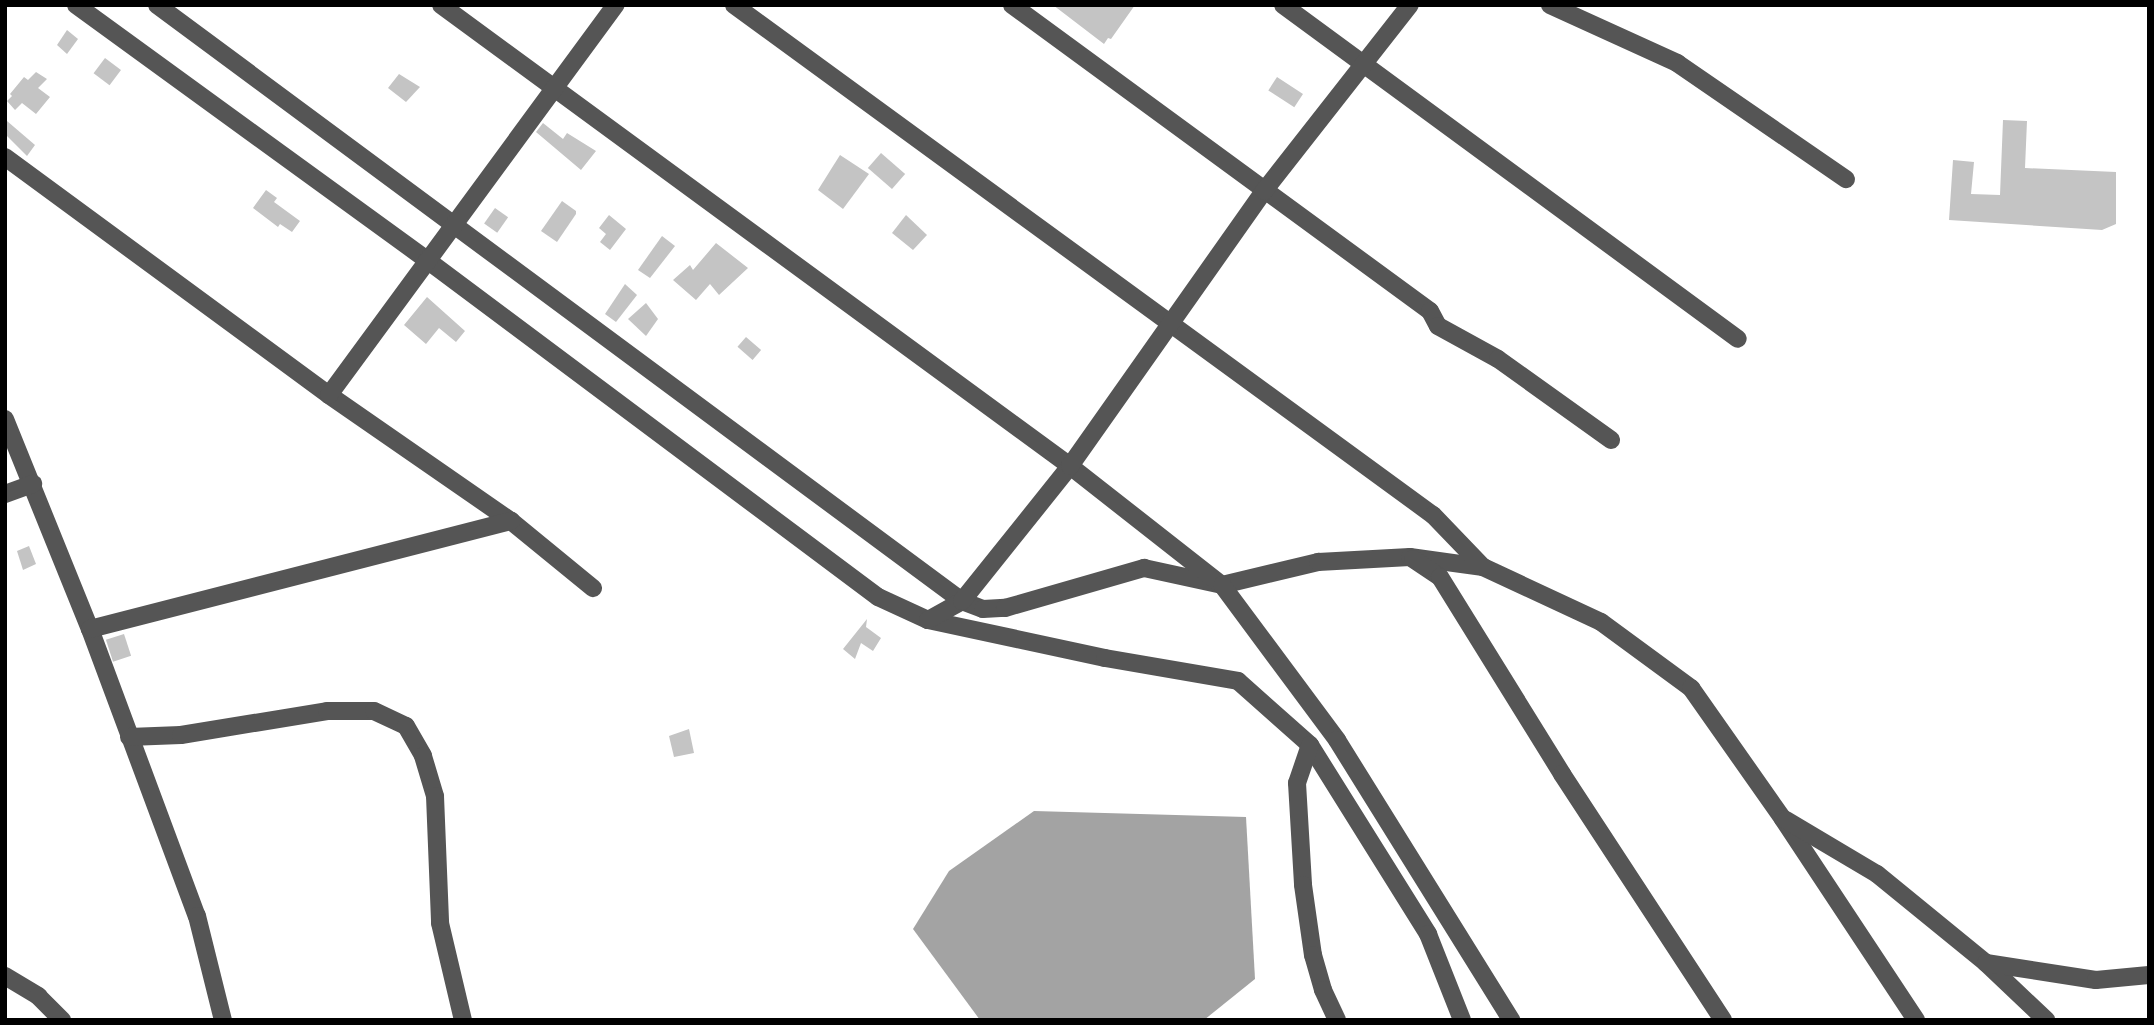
<!DOCTYPE html>
<style>
body{margin:0}
#map{position:relative;width:2154px;height:1025px;overflow:hidden;background:#fff;font-family:"Archivo Narrow",sans-serif}
div>[style]{position:absolute}
[style*='--x']{left:calc(var(--x)*1px);top:calc(var(--y)*1px);width:calc(var(--w)*1px);rotate:calc(var(--a)*1deg)}
.water>*{inset:0;background:#a3a3a3}
.building>*{inset:0;background:#c4c4c4;transform-origin:0 0}
.minor>*{height:18px;margin:-9px;padding:0 9px;transform-origin:9px;border-radius:9px;background:#555}
span{translate:-50% -50%;white-space:nowrap;text-align:center;line-height:1.15;-webkit-text-stroke:6px #fff;paint-order:stroke}
.frame{position:absolute;inset:0;border:7px solid #000;pointer-events:none}
</style>
<div id="map">
<div class="water">
<div style="clip-path:polygon(1034px 811px,1246px 817px,1255px 979px,1204px 1020px,980px 1020px,913px 929px,949px 871px)"></div>
</div>
<div class="building">
<div style="clip-path:polygon(1053px 5px,1135px 5px,1111px 39px,1108px 38px,1104px 44px)"></div>
<div style="clip-path:polygon(67px 30px,78px 39px,67px 54px,57px 45px)"></div>
<div style="left:105px;top:58px;width:20px;height:19px;rotate:37deg"></div>
<div style="clip-path:polygon(36px 72px,47px 79px,38px 88px,50px 97px,36px 114px,22px 103px,15px 110px,7px 101px,12px 96px,10px 94px,24px 77px,28px 80px)"></div>
<div style="clip-path:polygon(399px 74px,420px 87px,406px 102px,388px 88px)"></div>
<div style="left:1277px;top:77px;width:31px;height:16px;rotate:33deg"></div>
<div style="clip-path:polygon(2003px 120px,2027px 121px,2025px 168px,2116px 172px,2116px 224px,2102px 230px,1949px 220px,1953px 160px,1974px 162px,1971px 194px,2000px 195px)"></div>
<div style="clip-path:polygon(7px 121px,35px 145px,27px 156px,5px 134px)"></div>
<div style="clip-path:polygon(543px 123px,563px 139px,567px 133px,596px 151px,581px 170px,536px 132px)"></div>
<div style="left:881px;top:153px;width:32px;height:20px;rotate:41deg"></div>
<div style="clip-path:polygon(840px 155px,869px 174px,843px 209px,818px 190px)"></div>
<div style="clip-path:polygon(266px 190px,277px 198px,274px 202px,300px 221px,292px 232px,280px 224px,278px 227px,253px 208px)"></div>
<div style="clip-path:polygon(562px 201px,576px 211px,576px 214px,557px 242px,541px 231px)"></div>
<div style="left:495px;top:208px;width:16px;height:19px;rotate:35deg"></div>
<div style="clip-path:polygon(609px 215px,626px 229px,610px 250px,600px 242px,606px 234px,599px 228px)"></div>
<div style="clip-path:polygon(906px 215px,927px 235px,913px 250px,892px 233px)"></div>
<div style="clip-path:polygon(662px 236px,675px 246px,650px 278px,638px 270px)"></div>
<div style="clip-path:polygon(716px 243px,748px 268px,719px 295px,710px 284px,696px 300px,673px 280px,690px 265px,693px 270px)"></div>
<div style="clip-path:polygon(625px 284px,637px 295px,616px 322px,605px 314px)"></div>
<div style="clip-path:polygon(427px 297px,465px 331px,456px 342px,439px 328px,426px 344px,404px 325px)"></div>
<div style="clip-path:polygon(646px 303px,658px 319px,646px 336px,628px 319px)"></div>
<div style="left:746px;top:337px;width:20px;height:13px;rotate:41deg"></div>
<div style="clip-path:polygon(29px 546px,36px 564px,23px 570px,17px 551px)"></div>
<div style="clip-path:polygon(867px 619px,866px 627px,881px 638px,873px 651px,861px 643px,855px 659px,843px 649px)"></div>
<div style="left:124px;top:634px;width:23px;height:19px;rotate:72deg"></div>
<div style="clip-path:polygon(689px 729px,694px 753px,674px 757px,669px 736px)"></div>
</div>
<div class="minor">
<div style="--x:76;--y:5;--w:434;--a:36"></div>
<div style="--x:427;--y:260;--w:563;--a:36.77"></div>
<div style="--x:878;--y:597;--w:55;--a:24.7"></div>
<div style="--x:928;--y:620;--w:181;--a:12.1"></div>
<div style="--x:1105;--y:658;--w:135;--a:9.8"></div>
<div style="--x:1238;--y:681;--w:96;--a:41.6"></div>
<div style="--x:1310;--y:745;--w:223;--a:58"></div>
<div style="--x:1428;--y:934;--w:92;--a:68.4"></div>
<div style="--x:157;--y:5;--w:1002;--a:36.52"></div>
<div style="--x:962;--y:601;--w:22;--a:21"></div>
<div style="--x:983;--y:609;--w:22;--a:-3"></div>
<div style="--x:1005;--y:608;--w:145;--a:-16.1"></div>
<div style="--x:1144;--y:568;--w:80;--a:12.3"></div>
<div style="--x:1222;--y:585;--w:99;--a:-13.5"></div>
<div style="--x:1318;--y:562;--w:92;--a:-3.1"></div>
<div style="--x:1410;--y:557;--w:74;--a:7.8"></div>
<div style="--x:1483;--y:567;--w:130;--a:25"></div>
<div style="--x:1601;--y:622;--w:112;--a:36.3"></div>
<div style="--x:1691;--y:688;--w:160;--a:54.9"></div>
<div style="--x:1783;--y:819;--w:241;--a:56.5"></div>
<div style="--x:441;--y:5;--w:780;--a:36.24"></div>
<div style="--x:1070;--y:466;--w:193;--a:38.1"></div>
<div style="--x:1222;--y:585;--w:193;--a:53.4"></div>
<div style="--x:1337;--y:740;--w:330;--a:58.1"></div>
<div style="--x:734;--y:5;--w:865;--a:36.12"></div>
<div style="--x:1433;--y:515;--w:72;--a:46.1"></div>
<div style="--x:1012;--y:5;--w:518;--a:36.21"></div>
<div style="--x:1430;--y:311;--w:17;--a:62"></div>
<div style="--x:1438;--y:326;--w:68;--a:28.8"></div>
<div style="--x:1498;--y:359;--w:139;--a:35.6"></div>
<div style="--x:1283;--y:5;--w:564;--a:36.28"></div>
<div style="--x:1550;--y:5;--w:140;--a:24.5"></div>
<div style="--x:1677;--y:63;--w:205;--a:34.5"></div>
<div style="--x:5;--y:157;--w:402;--a:36.3"></div>
<div style="--x:329;--y:395;--w:221;--a:34.7"></div>
<div style="--x:511;--y:521;--w:106;--a:39.3"></div>
<div style="--x:329;--y:395;--w:484;--a:-53.7"></div>
<div style="--x:5;--y:419;--w:227;--a:68"></div>
<div style="--x:90;--y:629;--w:306;--a:69.6"></div>
<div style="--x:197;--y:916;--w:107;--a:76"></div>
<div style="--x:5;--y:494;--w:30;--a:-20"></div>
<div style="--x:1413;--y:559;--w:32;--a:34"></div>
<div style="--x:1440;--y:577;--w:232;--a:58.2"></div>
<div style="--x:1562;--y:774;--w:294;--a:56.8"></div>
<div style="--x:928;--y:620;--w:39;--a:-29"></div>
<div style="--x:962;--y:601;--w:173;--a:-51.3"></div>
<div style="--x:1070;--y:466;--w:337;--a:-54.8"></div>
<div style="--x:1264;--y:191;--w:236;--a:-51.9"></div>
<div style="--x:90;--y:629;--w:435;--a:-14.4"></div>
<div style="--x:129;--y:737;--w:52;--a:-2.2"></div>
<div style="--x:181;--y:735;--w:148;--a:-9.3"></div>
<div style="--x:327;--y:711;--w:47;--a:0"></div>
<div style="--x:374;--y:711;--w:35;--a:25"></div>
<div style="--x:406;--y:726;--w:34;--a:60"></div>
<div style="--x:423;--y:756;--w:42;--a:73.3"></div>
<div style="--x:435;--y:796;--w:127;--a:87.7"></div>
<div style="--x:440;--y:923;--w:100;--a:76.7"></div>
<div style="--x:1310;--y:745;--w:40;--a:108.9"></div>
<div style="--x:1297;--y:783;--w:102;--a:86.6"></div>
<div style="--x:1303;--y:885;--w:71;--a:81.9"></div>
<div style="--x:1313;--y:955;--w:36;--a:74"></div>
<div style="--x:1323;--y:990;--w:33;--a:65"></div>
<div style="--x:1786;--y:820;--w:106;--a:30.7"></div>
<div style="--x:1877;--y:874;--w:141;--a:39.2"></div>
<div style="--x:1986;--y:963;--w:83;--a:43.5"></div>
<div style="--x:1986;--y:963;--w:111;--a:8.8"></div>
<div style="--x:2096;--y:980;--w:53;--a:-5.4"></div>
<div style="--x:5;--y:976;--w:39;--a:31"></div>
<div style="--x:38;--y:996;--w:34;--a:45"></div>
</div>
<div class="frame"></div>
</div>
